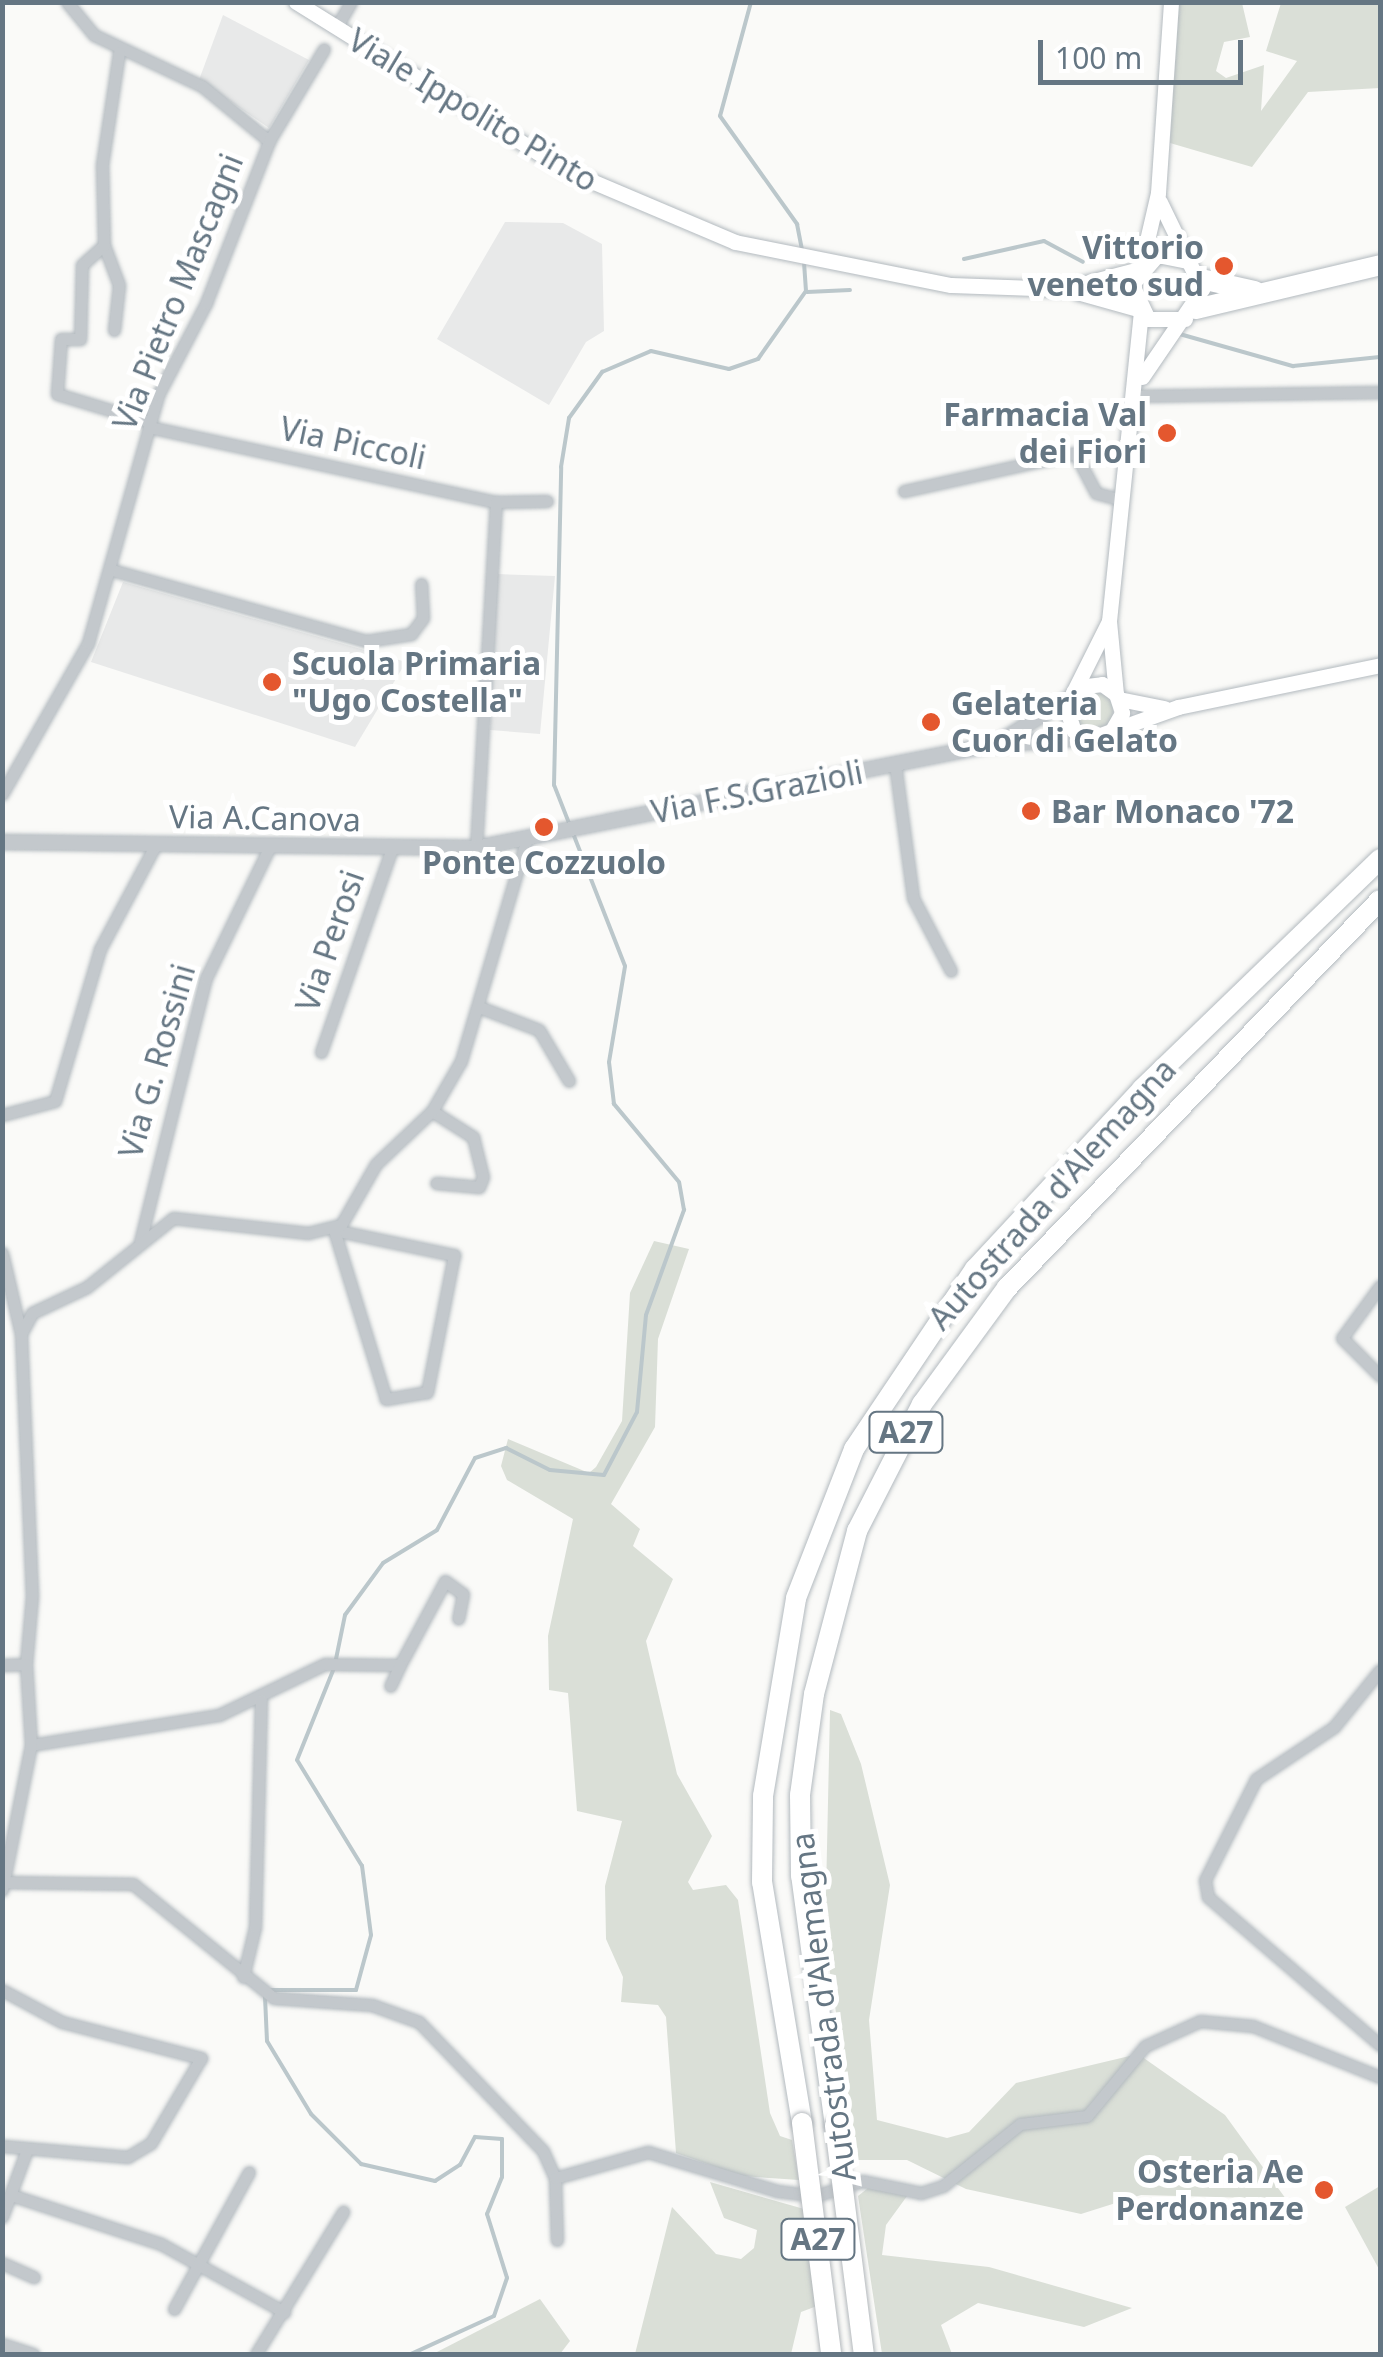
<!DOCTYPE html>
<style>
body{margin:0}
#map{position:relative;width:1383px;height:2357px;overflow:hidden;background:#fafaf8;font-family:"Noto Sans",sans-serif}
div>[style]{position:absolute}
[style*='--x']{left:calc(var(--x)*1px);top:calc(var(--y)*1px);width:calc(var(--w)*1px);rotate:calc(var(--a)*1deg)}
.built>*{inset:0;background:#e8e9e9}
.green>*{inset:0;background:#dadfd7}
.round{border-radius:50%}
.stream>*{height:4px;margin:-2px;padding:0 2px;transform-origin:2px;border-radius:2px;background:#bbc7cb}
.roads{filter:drop-shadow(0 0 2px #b3babf) drop-shadow(0 0 2px #b3babf)}
.minor>*{height:11px;margin:-5.5px;padding:0 5.5px;transform-origin:5.5px;border-radius:5.5px;background:#c3c8cc}
.tertiary>*{height:14px;margin:-7px;padding:0 7px;transform-origin:7px;border-radius:7px;background:#c3c8cc}
.secondary>*{height:15px;margin:-7.5px;padding:0 7.5px;transform-origin:7.5px;border-radius:7.5px;background:#fff}
.motorway>*{height:20px;margin:-10px;padding:0 10px;transform-origin:10px;border-radius:10px;background:#fff}
.bridges{filter:drop-shadow(0 0 2px #b4b9bd) drop-shadow(0 0 2px #b4b9bd)}
.motorway-bridge>*{height:20px;margin:-10px;padding:0 10px;transform-origin:10px;border-radius:10px;background:#fff}
.dots>*{width:28px;height:28px;translate:-50% -50%;box-sizing:border-box;border:5px solid #fff;border-radius:50%}
span{translate:-50% -50%;white-space:nowrap;text-align:center;line-height:1.15;-webkit-text-stroke:10px #fff;paint-order:stroke}
.shield-label span{padding:2px 8px;background:#fff;border:2px solid;border-radius:8px;-webkit-text-stroke-width:0}
.shield-label{font-size:30px;color:#657683;font-weight:700}
.street-label{font-size:32px;color:#657683}
.poi-label{font-size:32px;color:#657683;font-weight:700}
.right{translate:-100% -50%;text-align:right}
.left{translate:0 -50%;text-align:left}
.frame{position:absolute;inset:0;border:5px solid #657683;pointer-events:none}
.scale{position:absolute;left:1038px;top:40px;width:205px;height:45px;box-sizing:border-box;border:5px solid #657683;border-top:0;padding-left:12px;font-size:30px;line-height:35px;white-space:nowrap;color:#657683;-webkit-text-stroke:8px #fff;paint-order:stroke}
</style>
<div id="map">
<div class="built">
<div style="clip-path:polygon(223px 15px,309px 60px,269px 128px,199px 80px)"></div>
<div style="clip-path:polygon(505px 222px,563px 223px,602px 244px,604px 331px,586px 342px,549px 405px,437px 339px)"></div>
<div style="clip-path:polygon(497px 574px,555px 576px,540px 734px,490px 730px)"></div>
<div style="clip-path:polygon(123px 582px,354px 647px,406px 662px,355px 747px,91px 662px)"></div>
</div>
<div class="green">
<div style="clip-path:polygon(1179px 3px,1242px 3px,1250px 37px,1224px 42px,1216px 71px,1226px 78px,1264px 65px,1261px 111px,1297px 61px,1266px 51px,1281px 3px,1380px 3px,1380px 88px,1308px 92px,1252px 167px,1170px 143px)"></div>
<div class="round" style="left:1075px;top:692px;width:38px;height:38px"></div>
<div style="clip-path:polygon(654px 1241px,689px 1249px,658px 1339px,655px 1427px,611px 1504px,640px 1529px,633px 1546px,673px 1579px,646px 1641px,677px 1774px,712px 1836px,688px 1882px,693px 1890px,726px 1885px,738px 1900px,770px 2113px,780px 2136px,792px 2140px,799px 2180px,742px 2176px,676px 2153px,666px 2017px,658px 2005px,621px 2002px,623px 1977px,606px 1939px,605px 1886px,622px 1821px,577px 1811px,568px 1693px,549px 1690px,548px 1636px,573px 1519px,507px 1480px,501px 1466px,508px 1439px,589px 1473px,596px 1467px,622px 1421px,630px 1293px)"></div>
<div style="clip-path:polygon(830px 1710px,841px 1714px,861px 1764px,890px 1885px,869px 2020px,877px 2120px,947px 2138px,969px 2132px,1016px 2083px,1138px 2054px,1225px 2115px,1286px 2199px,1141px 2195px,1081px 2214px,966px 2189px,907px 2160px,858px 2160px,825px 1939px)"></div>
<div style="clip-path:polygon(710px 2182px,804px 2209px,817px 2306px,801px 2312px,791px 2354px,635px 2354px,672px 2207px,716px 2254px,741px 2259px,754px 2248px,757px 2230px,724px 2218px)"></div>
<div style="clip-path:polygon(1380px 2186px,1380px 2271px,1345px 2207px)"></div>
<div style="clip-path:polygon(868px 2188px,910px 2192px,886px 2225px,882px 2255px,989px 2267px,1132px 2308px,1084px 2327px,978px 2303px,941px 2325px,952px 2354px,882px 2354px,858px 2196px)"></div>
<div style="clip-path:polygon(540px 2299px,570px 2341px,560px 2354px,433px 2354px)"></div>
</div>
<div class="stream">
<div style="--x:751;--y:2;--w:118;--a:105.2"></div>
<div style="--x:720;--y:116;--w:133;--a:54.5"></div>
<div style="--x:797;--y:224;--w:26;--a:79"></div>
<div style="--x:964;--y:259;--w:82;--a:-12.7"></div>
<div style="--x:1044;--y:241;--w:44;--a:28.3"></div>
<div style="--x:807;--y:292;--w:43;--a:-2.7"></div>
<div style="--x:1176;--y:333;--w:122;--a:15.8"></div>
<div style="--x:1293;--y:366;--w:87;--a:-5.9"></div>
<div style="--x:336;--y:1659;--w:45;--a:-78.4"></div>
<div style="--x:345;--y:1615;--w:64;--a:-53.8"></div>
<div style="--x:383;--y:1563;--w:63;--a:-31.4"></div>
<div style="--x:437;--y:1530;--w:81;--a:-62.2"></div>
<div style="--x:475;--y:1458;--w:33;--a:-18"></div>
<div style="--x:506;--y:1448;--w:49;--a:26.6"></div>
<div style="--x:550;--y:1470;--w:54;--a:5.3"></div>
<div style="--x:604;--y:1475;--w:71;--a:-62.4"></div>
<div style="--x:637;--y:1412;--w:97;--a:-84.7"></div>
<div style="--x:646;--y:1315;--w:112;--a:-70.1"></div>
<div style="--x:684;--y:1210;--w:28;--a:-100"></div>
<div style="--x:679;--y:1182;--w:102;--a:-129.8"></div>
<div style="--x:614;--y:1104;--w:42;--a:-96.8"></div>
<div style="--x:609;--y:1062;--w:97;--a:-80.5"></div>
<div style="--x:625;--y:966;--w:194;--a:-111.4"></div>
<div style="--x:554;--y:785;--w:318;--a:-88.7"></div>
<div style="--x:561;--y:467;--w:50;--a:-80.7"></div>
<div style="--x:569;--y:418;--w:57;--a:-54.3"></div>
<div style="--x:602;--y:372;--w:53;--a:-23.2"></div>
<div style="--x:651;--y:351;--w:80;--a:13"></div>
<div style="--x:729;--y:369;--w:31;--a:-19"></div>
<div style="--x:758;--y:359;--w:83;--a:-54.8"></div>
<div style="--x:806;--y:291;--w:31;--a:-94"></div>
<div style="--x:272;--y:1990;--w:84;--a:0"></div>
<div style="--x:356;--y:1990;--w:57;--a:-74.7"></div>
<div style="--x:371;--y:1935;--w:70;--a:-97.4"></div>
<div style="--x:362;--y:1866;--w:124;--a:-121.5"></div>
<div style="--x:297;--y:1760;--w:99;--a:-68.1"></div>
<div style="--x:265;--y:1997;--w:44;--a:87.4"></div>
<div style="--x:267;--y:2041;--w:85;--a:58.9"></div>
<div style="--x:311;--y:2114;--w:71;--a:45"></div>
<div style="--x:361;--y:2164;--w:76;--a:12.9"></div>
<div style="--x:435;--y:2181;--w:30;--a:-33"></div>
<div style="--x:460;--y:2165;--w:32;--a:-62"></div>
<div style="--x:475;--y:2137;--w:27;--a:4"></div>
<div style="--x:502;--y:2139;--w:38;--a:90"></div>
<div style="--x:502;--y:2177;--w:40;--a:112"></div>
<div style="--x:487;--y:2214;--w:67;--a:72.6"></div>
<div style="--x:507;--y:2278;--w:40;--a:108.9"></div>
<div style="--x:494;--y:2316;--w:91;--a:155.4"></div>
</div>
<div class="roads">
<div class="minor">
<div style="--x:67;--y:2;--w:43;--a:50.7"></div>
<div style="--x:94;--y:35;--w:119;--a:25.3"></div>
<div style="--x:202;--y:86;--w:87;--a:39.4"></div>
<div style="--x:336;--y:28;--w:30;--a:-60"></div>
<div style="--x:104;--y:245;--w:30;--a:138"></div>
<div style="--x:82;--y:265;--w:74;--a:91.5"></div>
<div style="--x:80;--y:339;--w:19;--a:180"></div>
<div style="--x:61;--y:339;--w:55;--a:94.2"></div>
<div style="--x:57;--y:394;--w:97;--a:16.8"></div>
<div style="--x:114;--y:330;--w:45;--a:-83.7"></div>
<div style="--x:119;--y:285;--w:43;--a:-110.6"></div>
<div style="--x:104;--y:245;--w:80;--a:-91.4"></div>
<div style="--x:102;--y:165;--w:114;--a:-81.4"></div>
<div style="--x:1135;--y:396;--w:245;--a:-0.9"></div>
<div style="--x:149;--y:427;--w:355;--a:12.2"></div>
<div style="--x:496;--y:502;--w:51;--a:-1.1"></div>
<div style="--x:904;--y:491;--w:175;--a:-12.5"></div>
<div style="--x:1075;--y:453;--w:45;--a:62.3"></div>
<div style="--x:1096;--y:493;--w:28;--a:15"></div>
<div style="--x:112;--y:570;--w:264;--a:15.6"></div>
<div style="--x:366;--y:641;--w:46;--a:-8.8"></div>
<div style="--x:411;--y:634;--w:20;--a:-53"></div>
<div style="--x:423;--y:618;--w:34;--a:-93"></div>
<div style="--x:895;--y:764;--w:135;--a:82.3"></div>
<div style="--x:913;--y:898;--w:82;--a:62.5"></div>
<div style="--x:2;--y:794;--w:174;--a:-60.3"></div>
<div style="--x:88;--y:643;--w:258;--a:-74.2"></div>
<div style="--x:158;--y:395;--w:104;--a:-62.4"></div>
<div style="--x:206;--y:303;--w:174;--a:-68.7"></div>
<div style="--x:269;--y:141;--w:107;--a:-59.1"></div>
<div style="--x:476;--y:848;--w:347;--a:-86.7"></div>
<div style="--x:479;--y:1007;--w:64;--a:21"></div>
<div style="--x:539;--y:1030;--w:59;--a:59.5"></div>
<div style="--x:321;--y:1052;--w:216;--a:-70.8"></div>
<div style="--x:432;--y:1111;--w:49;--a:32.4"></div>
<div style="--x:473;--y:1137;--w:41;--a:76"></div>
<div style="--x:483;--y:1177;--w:11;--a:112"></div>
<div style="--x:479;--y:1187;--w:43;--a:-174.7"></div>
<div style="--x:2;--y:1115;--w:55;--a:-14.8"></div>
<div style="--x:55;--y:1101;--w:159;--a:-73.5"></div>
<div style="--x:100;--y:949;--w:119;--a:-61.9"></div>
<div style="--x:334;--y:1230;--w:123;--a:11.8"></div>
<div style="--x:454;--y:1255;--w:140;--a:101.1"></div>
<div style="--x:427;--y:1392;--w:42;--a:170.3"></div>
<div style="--x:386;--y:1399;--w:177;--a:-107.1"></div>
<div style="--x:140;--y:1242;--w:272;--a:-76"></div>
<div style="--x:206;--y:978;--w:147;--a:-64.1"></div>
<div style="--x:2;--y:1253;--w:83;--a:76.8"></div>
<div style="--x:21;--y:1334;--w:262;--a:87.6"></div>
<div style="--x:32;--y:1596;--w:68;--a:95"></div>
<div style="--x:1380;--y:1286;--w:64;--a:126.2"></div>
<div style="--x:1342;--y:1338;--w:54;--a:45"></div>
<div style="--x:21;--y:1334;--w:24;--a:-62"></div>
<div style="--x:32;--y:1313;--w:61;--a:-25.3"></div>
<div style="--x:87;--y:1287;--w:110;--a:-38.7"></div>
<div style="--x:173;--y:1218;--w:136;--a:6.3"></div>
<div style="--x:308;--y:1233;--w:34;--a:-14"></div>
<div style="--x:341;--y:1225;--w:70;--a:-60.2"></div>
<div style="--x:376;--y:1164;--w:77;--a:-43.4"></div>
<div style="--x:432;--y:1111;--w:58;--a:-59.9"></div>
<div style="--x:461;--y:1061;--w:229;--a:-73.5"></div>
<div style="--x:2;--y:1665;--w:24;--a:-2"></div>
<div style="--x:400;--y:1665;--w:95;--a:-61.8"></div>
<div style="--x:445;--y:1581;--w:22;--a:36"></div>
<div style="--x:463;--y:1594;--w:25;--a:101"></div>
<div style="--x:1380;--y:1670;--w:73;--a:128.9"></div>
<div style="--x:1334;--y:1727;--w:94;--a:146.3"></div>
<div style="--x:1256;--y:1779;--w:113;--a:116.8"></div>
<div style="--x:1205;--y:1880;--w:17;--a:80"></div>
<div style="--x:1208;--y:1897;--w:227;--a:40.7"></div>
<div style="--x:31;--y:1745;--w:190;--a:-9.1"></div>
<div style="--x:219;--y:1715;--w:118;--a:-25.7"></div>
<div style="--x:325;--y:1664;--w:75;--a:0.8"></div>
<div style="--x:400;--y:1665;--w:23;--a:115"></div>
<div style="--x:6;--y:1882;--w:127;--a:0.9"></div>
<div style="--x:133;--y:1884;--w:181;--a:39"></div>
<div style="--x:274;--y:1998;--w:98;--a:4.1"></div>
<div style="--x:372;--y:2005;--w:50;--a:19.9"></div>
<div style="--x:419;--y:2022;--w:179;--a:46.1"></div>
<div style="--x:543;--y:2151;--w:30;--a:66"></div>
<div style="--x:555;--y:2178;--w:62;--a:88.2"></div>
<div style="--x:2;--y:1890;--w:148;--a:-78.7"></div>
<div style="--x:31;--y:1745;--w:81;--a:-93.5"></div>
<div style="--x:243;--y:1977;--w:51;--a:-76.5"></div>
<div style="--x:255;--y:1927;--w:227;--a:-88.5"></div>
<div style="--x:2;--y:1990;--w:68;--a:28.1"></div>
<div style="--x:62;--y:2022;--w:144;--a:14.5"></div>
<div style="--x:201;--y:2058;--w:99;--a:120.5"></div>
<div style="--x:151;--y:2143;--w:27;--a:149"></div>
<div style="--x:128;--y:2157;--w:126;--a:-175"></div>
<div style="--x:555;--y:2178;--w:97;--a:-15.6"></div>
<div style="--x:648;--y:2152;--w:135;--a:16.8"></div>
<div style="--x:777;--y:2191;--w:38;--a:7"></div>
<div style="--x:815;--y:2196;--w:49;--a:-17.7"></div>
<div style="--x:862;--y:2181;--w:60;--a:11.5"></div>
<div style="--x:921;--y:2193;--w:23;--a:-18"></div>
<div style="--x:943;--y:2186;--w:99;--a:-38.8"></div>
<div style="--x:1020;--y:2124;--w:67;--a:-6.8"></div>
<div style="--x:1087;--y:2116;--w:91;--a:-50.4"></div>
<div style="--x:1145;--y:2046;--w:60;--a:-24.4"></div>
<div style="--x:1200;--y:2021;--w:53;--a:5.4"></div>
<div style="--x:1253;--y:2026;--w:137;--a:21.9"></div>
<div style="--x:11;--y:2195;--w:158;--a:18.1"></div>
<div style="--x:161;--y:2244;--w:141;--a:28.9"></div>
<div style="--x:2;--y:2217;--w:69;--a:-69.7"></div>
<div style="--x:2;--y:2263;--w:35;--a:24"></div>
<div style="--x:174;--y:2309;--w:156;--a:-61.3"></div>
<div style="--x:2;--y:2344;--w:33;--a:18"></div>
<div style="--x:256;--y:2354;--w:167;--a:-58.5"></div>
</div>
<div class="tertiary">
<div style="--x:1004;--y:739;--w:75;--a:-32"></div>
<div style="--x:2;--y:842;--w:474;--a:0.7"></div>
<div style="--x:476;--y:848;--w:524;--a:-11.33"></div>
<div style="--x:990;--y:745;--w:96;--a:-4.2"></div>
</div>
<div class="secondary">
<div style="--x:296;--y:2;--w:320;--a:31.9"></div>
<div style="--x:568;--y:171;--w:181;--a:23"></div>
<div style="--x:735;--y:242;--w:220;--a:11.3"></div>
<div style="--x:951;--y:285;--w:112;--a:2"></div>
<div style="--x:1063;--y:289;--w:79;--a:-14.7"></div>
<div style="--x:1141;--y:266;--w:75;--a:-76.9"></div>
<div style="--x:1158;--y:193;--w:191;--a:-86.1"></div>
<div style="--x:1077;--y:292;--w:63;--a:15.6"></div>
<div style="--x:1185;--y:319;--w:37;--a:180"></div>
<div style="--x:1148;--y:319;--w:38;--a:-115"></div>
<div style="--x:1132;--y:284;--w:38;--a:-49"></div>
<div style="--x:1157;--y:255;--w:33;--a:11"></div>
<div style="--x:1142;--y:377;--w:107;--a:-55.7"></div>
<div style="--x:1202;--y:289;--w:97;--a:-115.8"></div>
<div style="--x:1109;--y:621;--w:96;--a:116.6"></div>
<div style="--x:1066;--y:707;--w:25;--a:72"></div>
<div style="--x:1074;--y:731;--w:17;--a:28"></div>
<div style="--x:1089;--y:739;--w:95;--a:-19.8"></div>
<div style="--x:1178;--y:707;--w:206;--a:-11.7"></div>
<div style="--x:1078;--y:687;--w:24;--a:-7"></div>
<div style="--x:1102;--y:684;--w:17;--a:36"></div>
<div style="--x:1116;--y:694;--w:20;--a:72"></div>
<div style="--x:1122;--y:713;--w:22;--a:120"></div>
<div style="--x:1116;--y:694;--w:73;--a:-95.5"></div>
<div style="--x:1109;--y:621;--w:310;--a:-84.1"></div>
<div style="--x:1119;--y:699;--w:46;--a:11.3"></div>
</div>
<div class="motorway">
<div style="--x:1201;--y:279;--w:55;--a:12.5"></div>
<div style="--x:1196;--y:309;--w:189;--a:-13.4"></div>
<div style="--x:802;--y:2123;--w:244;--a:-99.4"></div>
<div style="--x:762;--y:1882;--w:86;--a:-89.3"></div>
<div style="--x:763;--y:1796;--w:201;--a:-80.5"></div>
<div style="--x:796;--y:1598;--w:160;--a:-68.7"></div>
<div style="--x:854;--y:1449;--w:217;--a:-56.1"></div>
<div style="--x:975;--y:1269;--w:246;--a:-47.1"></div>
<div style="--x:1142;--y:1089;--w:331;--a:-44"></div>
<div style="--x:835;--y:2126;--w:252;--a:-97.7"></div>
<div style="--x:801;--y:1876;--w:81;--a:-90.7"></div>
<div style="--x:800;--y:1795;--w:102;--a:-82.1"></div>
<div style="--x:814;--y:1694;--w:169;--a:-75.2"></div>
<div style="--x:857;--y:1531;--w:143;--a:-62.9"></div>
<div style="--x:922;--y:1404;--w:144;--a:-53.8"></div>
<div style="--x:1007;--y:1288;--w:538;--a:-46.13"></div>
</div>
</div>
<div class="bridges">
<div class="motorway-bridge">
<div style="--x:802;--y:2123;--w:233;--a:82.8"></div>
<div style="--x:835;--y:2126;--w:230;--a:82.8"></div>
</div>
</div>
<div class="dots">
<div style="left:1224px;top:266px;background:#e4572e"></div>
<div style="left:1167px;top:433px;background:#e4572e"></div>
<div style="left:272px;top:682px;background:#e4572e"></div>
<div style="left:931px;top:722px;background:#e4572e"></div>
<div style="left:1031px;top:811px;background:#e4572e"></div>
<div style="left:544px;top:827px;background:#e4572e"></div>
<div style="left:1324px;top:2190px;background:#e4572e"></div>
</div>
<div class="shield-label">
<span style="left:906px;top:1432px">A27</span>
<span style="left:818px;top:2239px">A27</span>
</div>
<div class="street-label">
<span style="left:473px;top:110px;rotate:31deg">Viale Ippolito Pinto</span>
<span style="left:178px;top:292px;rotate:-68deg">Via Pietro Mascagni</span>
<span style="left:353px;top:443px;rotate:12deg">Via Piccoli</span>
<span style="left:757px;top:792px;rotate:-11deg">Via F.S.Grazioli</span>
<span style="left:265px;top:818px;rotate:1deg">Via A.Canova</span>
<span style="left:330px;top:941px;rotate:-71deg">Via Perosi</span>
<span style="left:157px;top:1061px;rotate:-74deg">Via G. Rossini</span>
<span style="left:1052px;top:1194px;rotate:-48deg">Autostrada d'Alemagna</span>
<span style="left:823px;top:2007px;rotate:-97deg">Autostrada d'Alemagna</span>
</div>
<div class="poi-label">
<span class="right" style="left:1204px;top:266px">Vittorio<br>veneto sud</span>
<span class="right" style="left:1147px;top:433px">Farmacia Val<br>dei Fiori</span>
<span class="left" style="left:292px;top:682px">Scuola Primaria<br>"Ugo Costella"</span>
<span class="left" style="left:951px;top:722px">Gelateria<br>Cuor di Gelato</span>
<span class="left" style="left:1051px;top:811px">Bar Monaco '72</span>
<span style="left:544px;top:862px">Ponte Cozzuolo</span>
<span class="right" style="left:1304px;top:2190px">Osteria Ae<br>Perdonanze</span>
</div>
<div class="frame"></div>
<div class="scale">100 m</div>
</div>
